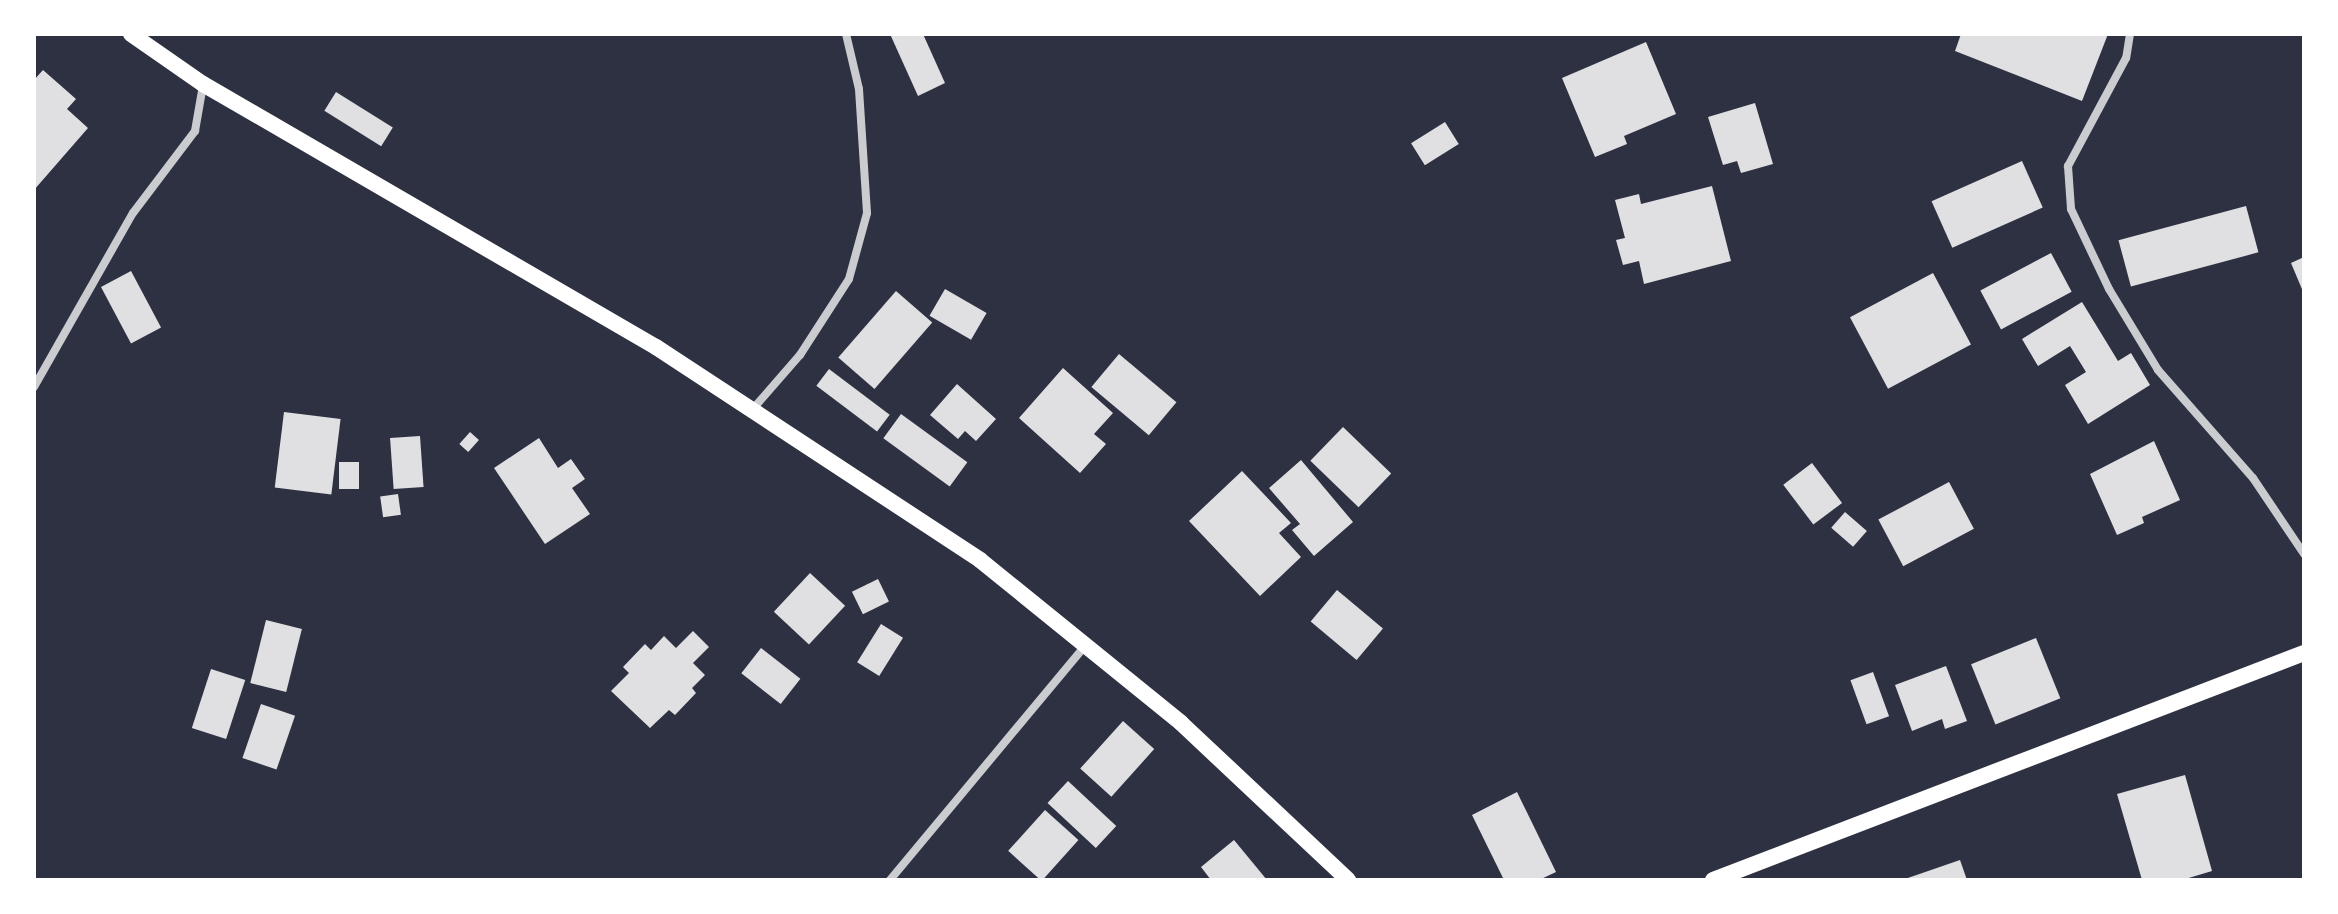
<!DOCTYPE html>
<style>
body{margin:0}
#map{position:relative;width:2338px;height:914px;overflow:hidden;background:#2d3142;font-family:"Sofia Sans Condensed",sans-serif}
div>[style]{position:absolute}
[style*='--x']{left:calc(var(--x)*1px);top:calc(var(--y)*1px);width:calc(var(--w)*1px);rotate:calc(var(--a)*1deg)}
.building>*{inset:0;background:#e0e0e3;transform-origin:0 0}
.minor>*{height:8px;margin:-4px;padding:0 4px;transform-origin:4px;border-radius:4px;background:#caccd0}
.secondary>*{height:16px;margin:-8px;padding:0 8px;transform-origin:8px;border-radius:8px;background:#fff}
span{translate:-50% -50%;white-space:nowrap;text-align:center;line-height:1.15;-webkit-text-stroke:6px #fff;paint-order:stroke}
.frame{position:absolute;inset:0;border:36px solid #fff;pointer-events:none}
</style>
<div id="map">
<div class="building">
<div style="clip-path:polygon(890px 34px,923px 34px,945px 83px,918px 96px)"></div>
<div style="clip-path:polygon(1961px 34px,2108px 34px,2082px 101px,1955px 51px)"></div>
<div style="clip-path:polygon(1646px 42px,1676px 114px,1624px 136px,1627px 144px,1595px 157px,1562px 78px)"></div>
<div style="clip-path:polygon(43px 70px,76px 99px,67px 109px,88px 128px,34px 190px,34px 80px)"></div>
<div style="left:336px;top:92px;width:67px;height:22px;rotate:32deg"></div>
<div style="clip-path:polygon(1755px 103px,1773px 164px,1741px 173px,1737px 161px,1723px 165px,1708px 117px)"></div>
<div style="left:1445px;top:122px;width:26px;height:40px;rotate:58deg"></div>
<div style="left:2022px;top:161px;width:51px;height:99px;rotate:66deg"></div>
<div style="clip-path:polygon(1712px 186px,1731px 261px,1644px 284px,1639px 261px,1623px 265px,1616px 240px,1625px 238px,1615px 200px,1639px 194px,1641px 204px)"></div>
<div style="left:2246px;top:206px;width:48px;height:132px;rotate:75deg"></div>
<div style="left:2051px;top:253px;width:44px;height:80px;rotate:62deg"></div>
<div style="clip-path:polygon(2304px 257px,2304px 294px,2291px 263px)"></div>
<div style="left:131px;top:271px;width:64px;height:34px;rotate:62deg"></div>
<div style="left:1933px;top:273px;width:81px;height:94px;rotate:62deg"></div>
<div style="left:945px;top:289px;width:48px;height:31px;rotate:30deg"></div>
<div style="left:896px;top:291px;width:48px;height:88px;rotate:41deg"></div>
<div style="clip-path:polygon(2082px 302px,2118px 361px,2131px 353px,2150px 385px,2088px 424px,2065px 385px,2086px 372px,2070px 346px,2038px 366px,2022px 339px)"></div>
<div style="left:1119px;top:354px;width:75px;height:43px;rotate:40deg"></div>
<div style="clip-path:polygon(1063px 368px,1113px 413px,1094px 434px,1106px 444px,1080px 473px,1019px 418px)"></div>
<div style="left:829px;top:369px;width:76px;height:21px;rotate:37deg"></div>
<div style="clip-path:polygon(957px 384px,996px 419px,976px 441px,965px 431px,958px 439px,930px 415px)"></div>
<div style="left:284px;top:412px;width:57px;height:76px;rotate:7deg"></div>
<div style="left:901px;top:414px;width:82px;height:30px;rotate:36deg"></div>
<div style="left:1343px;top:427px;width:67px;height:47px;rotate:44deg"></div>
<div style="left:470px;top:432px;width:12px;height:16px;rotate:42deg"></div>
<div style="left:420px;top:436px;width:51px;height:30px;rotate:86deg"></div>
<div style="clip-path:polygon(539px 438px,558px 468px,571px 459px,585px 479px,572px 488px,590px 514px,545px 544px,494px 468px)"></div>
<div style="clip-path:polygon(2154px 441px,2180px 500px,2142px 517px,2144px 523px,2117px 535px,2090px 474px)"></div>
<div style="clip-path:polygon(1301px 460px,1353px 522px,1314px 556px,1292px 530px,1300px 524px,1269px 488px)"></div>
<div style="left:339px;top:462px;width:20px;height:27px"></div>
<div style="left:1812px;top:463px;width:50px;height:36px;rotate:53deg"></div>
<div style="clip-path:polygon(1242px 471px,1291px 523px,1279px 533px,1301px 557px,1260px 596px,1189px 521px)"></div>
<div style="left:1949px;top:482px;width:53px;height:80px;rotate:62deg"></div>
<div style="left:398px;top:494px;width:21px;height:18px;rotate:82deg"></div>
<div style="left:1845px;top:512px;width:29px;height:21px;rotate:41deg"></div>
<div style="left:810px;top:573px;width:48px;height:53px;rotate:43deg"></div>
<div style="left:878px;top:579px;width:25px;height:29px;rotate:64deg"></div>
<div style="left:1337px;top:590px;width:60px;height:41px;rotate:40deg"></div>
<div style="left:266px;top:620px;width:37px;height:65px;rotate:14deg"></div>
<div style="left:881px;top:624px;width:26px;height:45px;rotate:32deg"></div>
<div style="clip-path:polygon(693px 631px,709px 647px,693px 663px,705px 675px,692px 688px,696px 693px,675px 715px,669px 710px,650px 728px,611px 691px,629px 673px,623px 667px,645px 644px,651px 650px,664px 636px,676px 648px)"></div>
<div style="left:2036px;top:638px;width:65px;height:70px;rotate:68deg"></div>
<div style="left:761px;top:648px;width:50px;height:32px;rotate:38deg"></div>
<div style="clip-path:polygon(1946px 666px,1967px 721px,1945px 729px,1942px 719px,1912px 731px,1895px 685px)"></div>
<div style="left:211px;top:669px;width:36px;height:62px;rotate:18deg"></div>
<div style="left:1873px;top:672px;width:47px;height:24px;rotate:70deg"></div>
<div style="left:261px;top:704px;width:36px;height:57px;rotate:19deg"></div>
<div style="left:1123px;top:721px;width:42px;height:64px;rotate:42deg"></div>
<div style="clip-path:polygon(2185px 775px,2212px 871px,2182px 880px,2142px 880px,2117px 794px)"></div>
<div style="left:1068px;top:781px;width:66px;height:30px;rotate:43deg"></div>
<div style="clip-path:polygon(1517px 792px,1556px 872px,1539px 880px,1504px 880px,1472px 815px)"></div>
<div style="left:1045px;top:810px;width:45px;height:55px;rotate:42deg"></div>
<div style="clip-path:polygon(1234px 840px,1267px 880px,1211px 880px,1201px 867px)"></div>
<div style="clip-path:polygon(1960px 860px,1967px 880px,1902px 880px)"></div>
</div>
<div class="minor">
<div style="--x:2130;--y:34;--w:24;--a:99"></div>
<div style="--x:2126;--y:58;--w:123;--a:118.2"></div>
<div style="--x:2068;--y:166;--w:43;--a:86"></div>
<div style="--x:2071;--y:209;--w:89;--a:64.6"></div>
<div style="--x:2109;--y:289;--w:95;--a:58.8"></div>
<div style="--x:2158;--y:370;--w:144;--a:48.7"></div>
<div style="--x:2253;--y:478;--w:92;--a:56.1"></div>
<div style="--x:34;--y:387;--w:200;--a:-60.4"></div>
<div style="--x:133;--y:213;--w:103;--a:-52.9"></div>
<div style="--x:195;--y:131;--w:47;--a:-80.1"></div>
<div style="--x:752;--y:410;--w:73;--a:-48.9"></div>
<div style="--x:800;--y:355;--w:90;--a:-57.2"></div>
<div style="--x:849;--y:279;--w:68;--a:-74.7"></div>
<div style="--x:867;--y:213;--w:124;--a:-93.7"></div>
<div style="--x:859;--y:89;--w:57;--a:-103.3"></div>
<div style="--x:890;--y:880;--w:305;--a:-50.2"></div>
</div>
<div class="secondary">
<div style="--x:131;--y:34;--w:88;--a:34.8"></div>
<div style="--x:203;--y:84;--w:524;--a:30.14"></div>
<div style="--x:656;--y:347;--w:388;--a:33.3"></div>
<div style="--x:980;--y:560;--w:259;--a:39"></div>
<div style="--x:1181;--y:723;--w:229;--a:43.2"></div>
<div style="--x:1713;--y:880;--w:633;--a:-21.01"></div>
</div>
<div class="frame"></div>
</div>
